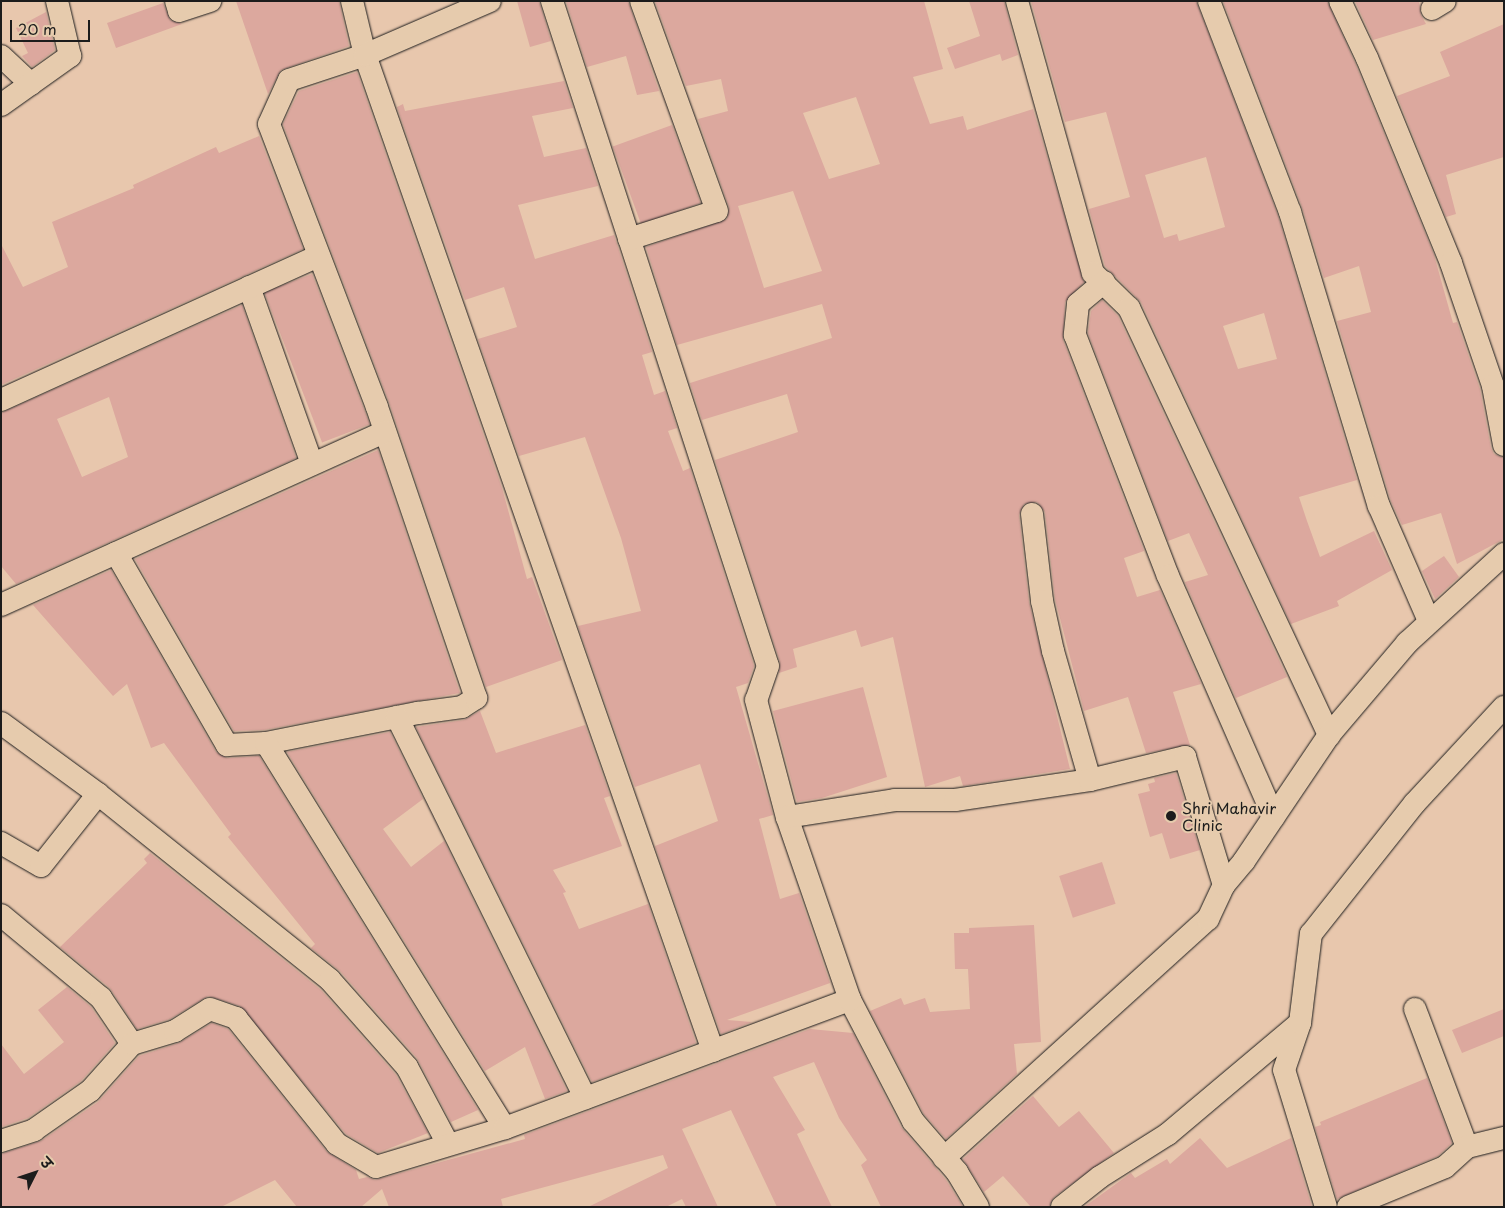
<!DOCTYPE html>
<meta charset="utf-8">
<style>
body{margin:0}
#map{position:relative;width:1505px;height:1208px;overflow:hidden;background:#e8c7ad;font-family:"Playpen Sans","Playpen Sans Deva",sans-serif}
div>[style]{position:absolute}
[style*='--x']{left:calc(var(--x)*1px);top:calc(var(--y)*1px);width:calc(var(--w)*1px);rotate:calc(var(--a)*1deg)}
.building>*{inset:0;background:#dca89e;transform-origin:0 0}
.roads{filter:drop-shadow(0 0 1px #1c1c1c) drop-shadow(0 0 1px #1c1c1c)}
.street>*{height:22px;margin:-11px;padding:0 11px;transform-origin:11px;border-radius:11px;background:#e6cbad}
.dots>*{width:14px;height:14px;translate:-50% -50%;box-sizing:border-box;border:2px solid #e6cbad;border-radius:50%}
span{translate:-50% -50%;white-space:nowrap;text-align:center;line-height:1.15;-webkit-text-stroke:4px #e6cbad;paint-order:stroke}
.poi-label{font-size:15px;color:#1c1c1c}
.left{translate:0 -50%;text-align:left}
.frame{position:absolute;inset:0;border:2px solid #1c1c1c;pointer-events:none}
.north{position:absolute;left:10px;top:1148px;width:50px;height:50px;-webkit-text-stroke:4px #e6cbad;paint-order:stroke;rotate:49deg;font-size:14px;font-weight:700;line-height:20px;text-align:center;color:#1c1c1c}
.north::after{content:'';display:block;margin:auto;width:18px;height:22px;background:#1c1c1c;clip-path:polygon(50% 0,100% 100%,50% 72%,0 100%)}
.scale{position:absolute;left:10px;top:20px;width:80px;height:22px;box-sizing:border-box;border:2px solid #1c1c1c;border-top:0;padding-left:6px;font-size:15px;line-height:18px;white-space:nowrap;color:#1c1c1c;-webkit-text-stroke:4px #e6cbad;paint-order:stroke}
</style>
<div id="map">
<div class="building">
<div style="clip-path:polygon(236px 1px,339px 1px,349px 46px,281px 70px,268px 94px)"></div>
<div style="clip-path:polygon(517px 1px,539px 1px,551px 41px,530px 47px)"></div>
<div style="clip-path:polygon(566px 1px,628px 1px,659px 91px,637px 95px,626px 56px,587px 67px)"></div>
<div style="clip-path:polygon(evenodd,655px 1px,924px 1px,943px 69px,913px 77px,930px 124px,963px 116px,967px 130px,1033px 109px,1084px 282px,1065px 302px,1063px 340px,1144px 551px,1124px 558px,1137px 597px,1160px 590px,1201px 684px,1173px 692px,1190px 745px,1146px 753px,1128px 697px,1084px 711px,1055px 599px,1045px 512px,1037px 502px,1024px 504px,1019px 515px,1029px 602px,1070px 769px,963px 786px,960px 776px,925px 787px,893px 637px,861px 647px,856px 630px,793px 649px,797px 667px,779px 673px,780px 662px,715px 460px,798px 432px,787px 394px,702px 420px,690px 383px,832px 338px,822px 304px,677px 345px,646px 247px,727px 219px,729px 207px,698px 119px,728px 111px,721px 79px,686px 86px,655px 1px,856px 97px,880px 164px,829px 179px,803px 113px,856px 97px,655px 1px,793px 191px,822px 271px,764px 288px,738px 206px,793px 191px)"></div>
<div style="clip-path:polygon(969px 1px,1004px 1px,1018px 55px,1002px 61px,1000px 54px,955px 69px,947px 48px,980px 36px)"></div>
<div style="clip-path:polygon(evenodd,1031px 1px,1196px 1px,1278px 216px,1357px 480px,1299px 497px,1307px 521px,1320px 557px,1374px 531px,1392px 570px,1337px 601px,1339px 606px,1291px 624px,1141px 302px,1105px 266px,1089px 209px,1130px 197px,1106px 112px,1065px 122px,1031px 1px,1206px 157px,1225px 227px,1179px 241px,1177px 234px,1164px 238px,1145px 175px,1206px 157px,1031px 1px,1264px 313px,1277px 359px,1238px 369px,1223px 326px,1264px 313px)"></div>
<div style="clip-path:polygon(1223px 1px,1327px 1px,1355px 63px,1434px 255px,1453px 323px,1457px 322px,1480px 389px,1491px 448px,1494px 454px,1504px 458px,1504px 539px,1457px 564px,1441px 513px,1402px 525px,1391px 501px,1337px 321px,1371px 312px,1359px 266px,1324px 278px,1302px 207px)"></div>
<div style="clip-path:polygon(1355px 1px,1419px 1px,1421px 15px,1426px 24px,1373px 40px)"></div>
<div style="clip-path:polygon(163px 3px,170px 20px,182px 24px,116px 48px,107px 23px)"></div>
<div style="clip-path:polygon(46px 12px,55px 50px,32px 67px,22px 56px,28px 53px,16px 28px)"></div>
<div style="clip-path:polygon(1504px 24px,1504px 157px,1446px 175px,1456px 214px,1446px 217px,1397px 96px,1450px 76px,1440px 52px)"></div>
<div style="clip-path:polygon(357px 72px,502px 488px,527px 579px,532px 577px,562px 660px,486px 687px,389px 402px,283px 124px,299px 91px)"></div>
<div style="clip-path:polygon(564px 81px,573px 108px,532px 116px,544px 157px,586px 148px,598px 186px,518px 205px,535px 259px,614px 235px,652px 352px,642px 355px,654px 395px,665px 391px,677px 428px,668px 431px,683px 471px,690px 468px,754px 666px,748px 683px,736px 687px,773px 815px,759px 819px,780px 899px,799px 893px,830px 983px,727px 1020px,752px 1022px,721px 1034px,655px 846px,718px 821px,700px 764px,635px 787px,578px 626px,641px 611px,621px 538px,585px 437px,519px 456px,478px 339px,517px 327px,504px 287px,465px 300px,397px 107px,403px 104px,405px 111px)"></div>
<div style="left:672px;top:125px;width:83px;height:63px;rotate:70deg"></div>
<div style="clip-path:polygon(259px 136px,303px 249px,1px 385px,1px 244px,23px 287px,68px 267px,52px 222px,134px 188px,133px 185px,216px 147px,219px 153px)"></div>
<div style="left:312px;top:274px;width:161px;height:51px;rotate:69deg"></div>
<div style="clip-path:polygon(1102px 300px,1118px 316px,1287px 677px,1236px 698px,1185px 582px,1208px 575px,1189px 533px,1168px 541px,1088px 333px,1091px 311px)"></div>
<div style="clip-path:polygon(evenodd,242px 305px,296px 458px,16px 584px,1px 566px,1px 413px,242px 305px,109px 397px,128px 457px,82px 477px,57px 419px,109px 397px)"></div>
<div style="clip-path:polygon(378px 450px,460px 693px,264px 730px,234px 731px,135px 559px)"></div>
<div style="clip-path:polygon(1444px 556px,1459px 577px,1435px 599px,1422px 571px)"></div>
<div style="clip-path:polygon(111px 570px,216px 752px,227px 758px,259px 756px,478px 1110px,451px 1122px,417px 1058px,340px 971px,311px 948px,315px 944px,228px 837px,231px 834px,164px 743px,151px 748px,127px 684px,113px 696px,33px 605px)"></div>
<div style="clip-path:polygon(863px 687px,887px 777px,822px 798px,797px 802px,773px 711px)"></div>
<div style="clip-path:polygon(480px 711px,496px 753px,585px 725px,610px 796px,604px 798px,622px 846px,553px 870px,566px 892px,563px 893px,579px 929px,648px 904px,696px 1043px,592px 1082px,416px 727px,464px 720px)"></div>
<div style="clip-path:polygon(390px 732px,423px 799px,383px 829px,411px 867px,444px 841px,567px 1091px,545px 1099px,525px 1047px,485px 1071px,287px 752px)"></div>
<div style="clip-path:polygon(1176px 773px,1200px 850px,1170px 859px,1162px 833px,1150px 837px,1138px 794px,1150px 791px,1148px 784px,1155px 782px,1154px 778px)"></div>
<div style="clip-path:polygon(150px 853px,321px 990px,396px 1075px,428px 1133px,378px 1153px,346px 1134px,240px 1006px,208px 996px,170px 1019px,137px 1029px,110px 988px,60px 947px,147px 863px,144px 859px)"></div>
<div style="left:1102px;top:862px;width:44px;height:45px;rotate:72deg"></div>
<div style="clip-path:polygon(1034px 925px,1041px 1042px,1014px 1044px,1017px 1074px,946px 1139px,924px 1114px,870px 1011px,901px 998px,904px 1005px,925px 998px,930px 1012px,970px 1009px,968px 969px,955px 969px,954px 933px,969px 933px,969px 928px)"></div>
<div style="clip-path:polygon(67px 987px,91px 1007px,115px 1043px,81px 1081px,28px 1118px,1px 1127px,1px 1044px,24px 1074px,64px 1042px,38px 1010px)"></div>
<div style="clip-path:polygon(1504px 1009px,1504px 1036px,1462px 1053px,1452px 1030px)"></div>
<div style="clip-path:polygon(212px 1023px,228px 1029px,327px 1152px,356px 1170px,359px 1179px,367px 1177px,375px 1180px,525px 1139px,524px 1135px,810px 1029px,853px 1033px,901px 1127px,946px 1180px,963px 1207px,881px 1207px,861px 1165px,867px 1160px,839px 1118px,814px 1062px,773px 1077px,805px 1130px,797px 1134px,832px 1207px,777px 1207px,731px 1110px,682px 1129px,718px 1207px,686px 1207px,682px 1199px,666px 1207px,588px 1207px,668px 1168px,663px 1155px,501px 1199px,503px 1207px,389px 1207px,382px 1189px,361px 1207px,297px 1207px,275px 1180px,221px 1207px,1px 1207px,1px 1154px,41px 1141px,98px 1102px,139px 1056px,179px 1043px)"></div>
<div style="clip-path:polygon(1427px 1078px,1452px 1143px,1438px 1156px,1337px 1199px,1315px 1127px,1321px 1125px,1320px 1122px)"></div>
<div style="clip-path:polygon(1033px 1096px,1059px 1127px,1079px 1111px,1114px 1153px,1054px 1197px,1049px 1207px,1031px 1207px,1003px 1176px,984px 1192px,963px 1159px)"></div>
<div style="clip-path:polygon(1200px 1138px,1227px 1168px,1291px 1138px,1312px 1207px,1084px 1207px,1131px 1173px,1135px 1178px,1167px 1159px,1170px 1164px)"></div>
</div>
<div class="roads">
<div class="street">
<div style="--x:176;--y:1;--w:10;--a:73"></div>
<div style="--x:179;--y:11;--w:33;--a:-18"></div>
<div style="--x:352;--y:1;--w:56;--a:76.5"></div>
<div style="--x:365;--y:55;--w:1055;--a:70.74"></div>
<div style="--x:552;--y:1;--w:699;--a:72.01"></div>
<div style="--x:768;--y:666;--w:36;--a:109"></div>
<div style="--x:756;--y:700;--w:121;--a:75.2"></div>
<div style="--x:1017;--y:1;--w:282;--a:74.4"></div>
<div style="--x:1093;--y:273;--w:50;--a:44.2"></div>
<div style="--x:1129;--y:308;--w:472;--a:64.9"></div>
<div style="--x:1209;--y:1;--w:226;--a:69"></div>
<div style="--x:1290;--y:212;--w:307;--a:73.2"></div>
<div style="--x:1379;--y:506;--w:125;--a:66.5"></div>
<div style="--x:1340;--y:1;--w:63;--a:64.7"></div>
<div style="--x:1367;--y:58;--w:222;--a:67.7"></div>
<div style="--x:1451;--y:263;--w:130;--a:71.1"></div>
<div style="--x:1493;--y:386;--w:60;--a:79.4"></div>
<div style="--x:1432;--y:9;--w:15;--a:-32"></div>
<div style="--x:1;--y:56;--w:41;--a:43"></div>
<div style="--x:1;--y:105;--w:85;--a:-35.4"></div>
<div style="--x:70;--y:56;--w:57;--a:-103.3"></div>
<div style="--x:629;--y:239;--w:92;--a:-17.7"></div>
<div style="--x:717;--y:211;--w:223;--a:-109.9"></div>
<div style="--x:1104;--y:282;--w:34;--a:140"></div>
<div style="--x:1078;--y:304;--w:31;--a:96"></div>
<div style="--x:1075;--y:335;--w:258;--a:68.9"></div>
<div style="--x:1168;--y:576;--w:263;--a:66.3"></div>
<div style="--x:249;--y:287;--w:188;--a:70.4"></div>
<div style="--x:1;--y:400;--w:349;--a:-24.4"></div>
<div style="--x:1032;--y:514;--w:88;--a:83.4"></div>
<div style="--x:1042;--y:601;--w:51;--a:77.6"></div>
<div style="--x:1053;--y:651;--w:134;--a:74"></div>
<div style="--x:116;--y:553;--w:222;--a:60"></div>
<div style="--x:227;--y:745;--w:39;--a:-3"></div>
<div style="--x:266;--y:743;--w:155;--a:-11.2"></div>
<div style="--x:418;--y:713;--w:44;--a:-7.8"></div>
<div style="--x:462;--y:707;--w:17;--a:-33"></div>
<div style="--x:476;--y:698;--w:307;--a:-108.8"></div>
<div style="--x:377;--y:407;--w:303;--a:-110.9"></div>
<div style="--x:269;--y:124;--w:48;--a:-65.6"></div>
<div style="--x:289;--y:80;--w:80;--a:-18.2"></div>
<div style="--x:365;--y:55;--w:136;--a:-23.4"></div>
<div style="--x:1;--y:605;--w:421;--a:-24.3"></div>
<div style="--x:397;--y:717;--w:425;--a:63.7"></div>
<div style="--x:1;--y:723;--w:120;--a:36.2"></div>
<div style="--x:98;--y:794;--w:297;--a:38.7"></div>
<div style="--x:330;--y:980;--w:116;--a:48.5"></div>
<div style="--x:407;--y:1067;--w:87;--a:62"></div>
<div style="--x:266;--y:743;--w:453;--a:58.2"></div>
<div style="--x:1;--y:843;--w:46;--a:29.9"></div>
<div style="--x:41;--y:866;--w:92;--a:-51.6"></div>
<div style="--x:1;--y:915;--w:130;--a:39.7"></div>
<div style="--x:101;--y:998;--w:55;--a:56"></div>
<div style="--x:1415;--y:1009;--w:147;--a:69.4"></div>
<div style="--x:1;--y:1141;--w:35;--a:-18"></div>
<div style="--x:34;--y:1130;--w:68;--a:-34.9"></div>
<div style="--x:90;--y:1091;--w:63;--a:-48.2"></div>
<div style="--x:132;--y:1044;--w:45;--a:-16.8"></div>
<div style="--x:175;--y:1031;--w:41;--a:-32.2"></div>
<div style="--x:210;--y:1009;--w:28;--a:19"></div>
<div style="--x:236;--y:1018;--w:161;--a:51.3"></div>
<div style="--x:337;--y:1144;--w:45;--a:30.5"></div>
<div style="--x:376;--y:1167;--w:135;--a:-16.8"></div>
<div style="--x:505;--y:1128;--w:368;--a:-20.4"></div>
<div style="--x:944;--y:1158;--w:356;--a:-42.2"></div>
<div style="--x:1208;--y:919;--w:38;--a:-65"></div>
<div style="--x:978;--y:1207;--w:41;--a:-121"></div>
<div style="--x:957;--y:1172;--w:67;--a:-130.8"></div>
<div style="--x:913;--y:1121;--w:136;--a:-117.5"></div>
<div style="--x:850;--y:1000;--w:194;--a:-109"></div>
<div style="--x:787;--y:817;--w:109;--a:-8.9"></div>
<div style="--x:895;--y:800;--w:60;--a:0"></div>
<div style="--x:955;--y:800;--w:136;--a:-8.4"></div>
<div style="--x:1090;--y:780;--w:98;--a:-13.6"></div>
<div style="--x:1185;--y:757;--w:134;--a:73.1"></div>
<div style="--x:1224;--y:885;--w:31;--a:-50"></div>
<div style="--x:1244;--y:861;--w:152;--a:-56"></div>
<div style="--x:1329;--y:735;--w:121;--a:-49.7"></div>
<div style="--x:1407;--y:643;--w:132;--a:-42.5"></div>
<div style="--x:1062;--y:1207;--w:48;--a:-38.3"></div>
<div style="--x:1100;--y:1177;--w:80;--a:-32.3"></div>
<div style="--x:1168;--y:1134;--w:172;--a:-40.1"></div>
<div style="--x:1326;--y:1207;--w:143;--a:-107"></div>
<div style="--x:1284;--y:1070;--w:50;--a:-71.2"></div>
<div style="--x:1300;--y:1023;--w:90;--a:-83"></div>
<div style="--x:1311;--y:934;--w:167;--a:-51.6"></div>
<div style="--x:1415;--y:803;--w:131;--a:-47.2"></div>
<div style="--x:1348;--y:1207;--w:105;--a:-22.4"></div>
<div style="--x:1445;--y:1167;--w:30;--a:-42"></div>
<div style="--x:1467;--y:1147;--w:38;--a:-14"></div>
</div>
</div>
<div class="dots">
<div style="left:1171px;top:816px;background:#1c1c1c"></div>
</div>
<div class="poi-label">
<span class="left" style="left:1182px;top:816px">Shri Mahavir<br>Clinic</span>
</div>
<div class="frame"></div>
<div class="north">उ</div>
<div class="scale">20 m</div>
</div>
